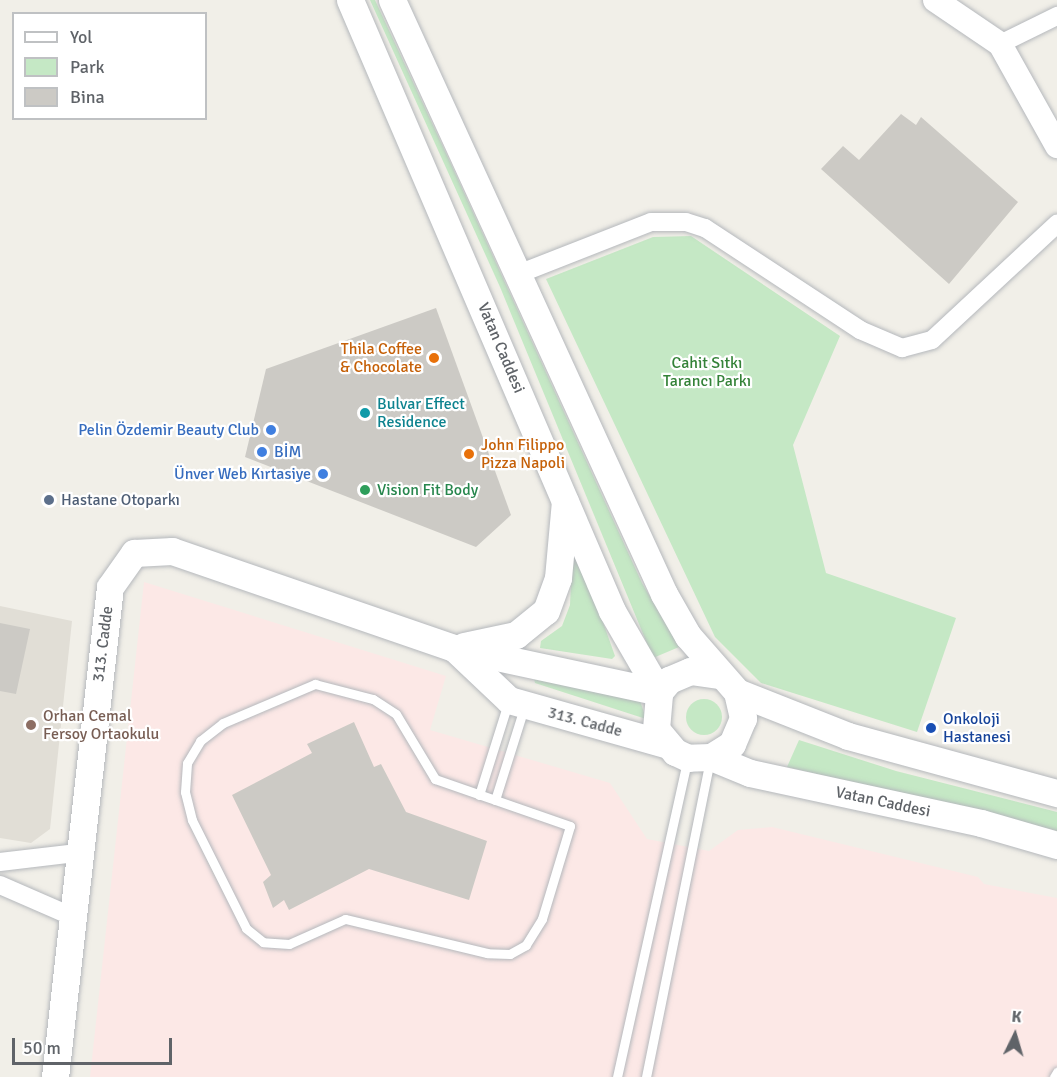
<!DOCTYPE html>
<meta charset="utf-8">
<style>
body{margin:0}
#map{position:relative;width:1057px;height:1077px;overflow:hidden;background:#f1efe8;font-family:Signika,sans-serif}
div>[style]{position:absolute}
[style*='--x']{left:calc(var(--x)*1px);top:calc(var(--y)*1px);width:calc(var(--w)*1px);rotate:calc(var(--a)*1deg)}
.education>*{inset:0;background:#e1ded6}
.medical>*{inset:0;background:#fce8e6}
.green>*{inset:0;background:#c5e8c5}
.round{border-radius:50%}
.building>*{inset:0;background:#cccac5}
.roads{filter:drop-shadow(0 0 2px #b5b8bc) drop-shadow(0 0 2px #b5b8bc)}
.service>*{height:9px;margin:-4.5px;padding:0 4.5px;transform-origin:4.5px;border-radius:4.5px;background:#fff}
.minor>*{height:18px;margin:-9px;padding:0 9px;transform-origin:9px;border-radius:9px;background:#fff}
.tertiary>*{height:24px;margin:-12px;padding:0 12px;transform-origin:12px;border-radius:12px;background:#fff}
.secondary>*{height:27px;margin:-13.5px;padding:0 13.5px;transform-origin:13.5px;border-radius:13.5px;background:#fff}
.dots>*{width:16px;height:16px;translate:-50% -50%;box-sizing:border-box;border:3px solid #fff;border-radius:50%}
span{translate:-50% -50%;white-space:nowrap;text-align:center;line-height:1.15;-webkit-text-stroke:4.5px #fff;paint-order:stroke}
.street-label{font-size:16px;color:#5f6368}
.food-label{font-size:16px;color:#c56008}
.right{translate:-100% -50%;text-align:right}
.left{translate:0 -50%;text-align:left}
.park-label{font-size:16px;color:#348238}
.culture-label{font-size:16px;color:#0d838f}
.shop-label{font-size:16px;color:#366cbe}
.leisure-label{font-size:16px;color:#27864d}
.service-label{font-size:16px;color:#4e5e75}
.education-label{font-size:16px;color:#785e54}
.transit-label{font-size:16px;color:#164399}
.legend{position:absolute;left:12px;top:12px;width:195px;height:108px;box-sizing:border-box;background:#fff;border:2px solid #bfc1c3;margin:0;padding:8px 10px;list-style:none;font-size:18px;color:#5f6368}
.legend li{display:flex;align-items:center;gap:12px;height:30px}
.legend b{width:30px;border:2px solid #bfc1c3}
.north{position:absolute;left:985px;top:1005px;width:60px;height:60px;-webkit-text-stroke:4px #fff;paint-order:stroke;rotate:5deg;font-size:16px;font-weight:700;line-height:24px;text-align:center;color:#5f6368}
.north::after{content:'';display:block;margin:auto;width:21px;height:27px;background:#5f6368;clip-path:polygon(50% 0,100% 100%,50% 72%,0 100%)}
.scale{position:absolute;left:12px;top:1038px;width:160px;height:27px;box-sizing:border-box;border:3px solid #5f6368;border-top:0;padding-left:8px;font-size:18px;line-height:21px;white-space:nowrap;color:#5f6368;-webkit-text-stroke:4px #fff;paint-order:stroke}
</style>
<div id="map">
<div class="education">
<div style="clip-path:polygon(0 606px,72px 621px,50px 829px,31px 843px,0 838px)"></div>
</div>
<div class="medical">
<div style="clip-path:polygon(144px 582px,446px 676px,430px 730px,610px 783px,647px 839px,709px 851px,738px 830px,772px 827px,978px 877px,984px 884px,1057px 898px,1057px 1077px,90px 1077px)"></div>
</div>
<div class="green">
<div style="clip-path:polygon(370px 0,375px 0,451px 164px,642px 583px,679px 647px,653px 658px,500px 287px)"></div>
<div style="clip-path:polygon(691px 236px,840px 336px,793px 445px,826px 573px,956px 618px,917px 732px,761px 683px,715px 637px,546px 279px,653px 237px)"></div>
<div style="clip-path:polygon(573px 538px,615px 656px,612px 659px,540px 648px,541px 641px,562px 626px,570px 605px)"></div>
<div style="clip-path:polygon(534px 679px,638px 694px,646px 719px,535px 683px)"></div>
<div class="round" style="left:686px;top:699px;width:36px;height:36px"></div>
<div style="clip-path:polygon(799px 740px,896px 771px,1057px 812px,1057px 831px,787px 767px)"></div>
</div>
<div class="building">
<div style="clip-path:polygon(901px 114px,916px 125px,921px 117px,1018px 202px,949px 284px,821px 169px,843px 146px,859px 160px)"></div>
<div style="clip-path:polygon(436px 308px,511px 515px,476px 547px,245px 457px,266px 369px)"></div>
<div style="clip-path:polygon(0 623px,30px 629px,16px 694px,0 691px)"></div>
<div style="clip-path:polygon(354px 722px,374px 767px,381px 764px,406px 812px,487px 841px,469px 900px,369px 869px,289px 910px,284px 900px,273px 908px,263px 882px,271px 875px,232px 795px,312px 753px,307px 744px)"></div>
</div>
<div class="roads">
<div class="service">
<div style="--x:315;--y:684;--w:60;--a:14.5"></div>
<div style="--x:373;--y:699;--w:27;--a:33"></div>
<div style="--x:396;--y:714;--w:76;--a:59"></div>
<div style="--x:435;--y:779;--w:143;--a:19.2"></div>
<div style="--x:570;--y:826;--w:97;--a:106.8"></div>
<div style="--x:542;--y:919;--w:31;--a:122"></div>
<div style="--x:526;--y:945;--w:18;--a:151"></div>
<div style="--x:510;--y:954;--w:23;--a:-178"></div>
<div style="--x:487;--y:953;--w:146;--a:-166.5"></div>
<div style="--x:345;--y:919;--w:61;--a:155.9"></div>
<div style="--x:289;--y:944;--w:26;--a:-176"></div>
<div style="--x:263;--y:942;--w:22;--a:-141"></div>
<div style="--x:246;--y:928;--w:121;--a:-116.6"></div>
<div style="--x:192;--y:820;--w:29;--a:-104"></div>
<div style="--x:185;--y:792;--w:29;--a:-86"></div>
<div style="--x:187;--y:763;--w:26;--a:-59"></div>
<div style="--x:200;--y:741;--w:29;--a:-38"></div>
<div style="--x:223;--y:723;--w:100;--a:-23"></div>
<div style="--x:479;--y:795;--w:96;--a:-72.5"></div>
<div style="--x:495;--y:800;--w:96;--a:-72.5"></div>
<div style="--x:617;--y:1077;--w:325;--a:-77.5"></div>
<div style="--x:646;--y:1077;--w:324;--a:-78.6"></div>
<div style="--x:1054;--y:1077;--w:6;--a:-59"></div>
</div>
<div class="minor">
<div style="--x:1000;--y:44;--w:64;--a:-26.2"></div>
<div style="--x:521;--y:273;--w:140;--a:-21.4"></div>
<div style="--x:651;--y:222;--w:35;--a:0"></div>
<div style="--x:686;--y:222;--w:20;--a:18"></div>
<div style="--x:705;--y:228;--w:186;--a:33.3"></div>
<div style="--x:860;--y:330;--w:46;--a:23.2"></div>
<div style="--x:902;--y:348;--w:31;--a:-15"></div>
<div style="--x:932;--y:340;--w:171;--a:-42.9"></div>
<div style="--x:0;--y:862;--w:78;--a:-6.7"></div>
<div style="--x:0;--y:885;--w:77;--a:23.6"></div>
</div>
<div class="tertiary">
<div style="--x:935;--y:0;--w:78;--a:34.1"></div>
<div style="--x:1000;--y:44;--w:117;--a:60.8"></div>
</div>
<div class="secondary">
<div style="--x:350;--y:0;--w:665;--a:66.79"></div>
<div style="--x:612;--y:611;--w:94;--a:59.9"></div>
<div style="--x:392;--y:0;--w:653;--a:65.4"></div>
<div style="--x:664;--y:594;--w:48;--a:60.3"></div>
<div style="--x:688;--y:636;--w:74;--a:48.8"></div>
<div style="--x:737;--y:692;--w:27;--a:77"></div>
<div style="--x:743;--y:718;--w:28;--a:113"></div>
<div style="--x:732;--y:744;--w:25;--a:148"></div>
<div style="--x:711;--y:757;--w:23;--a:178"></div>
<div style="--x:688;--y:758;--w:14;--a:-155"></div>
<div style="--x:675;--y:752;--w:30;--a:-130"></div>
<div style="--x:656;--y:729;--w:37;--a:-85"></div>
<div style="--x:659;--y:692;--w:16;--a:-50"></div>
<div style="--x:669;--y:680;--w:23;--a:-23"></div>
<div style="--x:690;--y:671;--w:30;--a:8"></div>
<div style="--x:464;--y:646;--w:53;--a:-11.9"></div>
<div style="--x:516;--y:635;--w:38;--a:-39"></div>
<div style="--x:546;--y:611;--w:35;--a:-70"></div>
<div style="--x:558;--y:578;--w:77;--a:-84.8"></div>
<div style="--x:454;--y:648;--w:76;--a:43.4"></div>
<div style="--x:509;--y:700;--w:162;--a:15.8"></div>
<div style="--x:737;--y:692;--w:119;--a:21.6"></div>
<div style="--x:848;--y:736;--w:217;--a:15.3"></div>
<div style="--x:711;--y:757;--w:42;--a:22.3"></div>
<div style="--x:750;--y:773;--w:236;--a:12.2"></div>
<div style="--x:981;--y:823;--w:79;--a:16.1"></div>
<div style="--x:55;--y:1077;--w:493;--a:-83.6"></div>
<div style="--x:110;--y:587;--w:42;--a:-54.8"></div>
<div style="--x:134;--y:553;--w:38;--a:-3"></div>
<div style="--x:172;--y:551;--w:298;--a:19"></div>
<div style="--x:454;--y:648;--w:210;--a:12.1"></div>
</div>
</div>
<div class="dots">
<div style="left:434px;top:358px;background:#e8710a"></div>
<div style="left:365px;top:413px;background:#0f9aa8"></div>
<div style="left:271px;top:430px;background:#3f7fe0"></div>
<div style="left:262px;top:452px;background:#3f7fe0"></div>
<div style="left:469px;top:454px;background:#e8710a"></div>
<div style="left:323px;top:474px;background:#3f7fe0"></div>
<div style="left:365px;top:490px;background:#2e9e5b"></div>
<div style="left:49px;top:500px;background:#5c6f8a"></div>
<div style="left:31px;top:725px;background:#8d6e63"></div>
<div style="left:931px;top:728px;background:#1a4fb4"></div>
</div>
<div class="street-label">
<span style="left:501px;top:348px;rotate:67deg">Vatan Caddesi</span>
<span style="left:103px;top:644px;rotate:-83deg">313. Cadde</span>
<span style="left:585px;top:722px;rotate:15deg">313. Cadde</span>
<span style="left:883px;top:802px;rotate:12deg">Vatan Caddesi</span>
</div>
<div class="food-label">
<span class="right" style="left:422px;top:358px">Thila Coffee<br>&amp; Chocolate</span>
<span class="left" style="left:481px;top:454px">John Filippo<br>Pizza Napoli</span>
</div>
<div class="park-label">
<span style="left:707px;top:372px">Cahit Sıtkı<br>Tarancı Parkı</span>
</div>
<div class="culture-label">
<span class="left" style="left:377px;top:413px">Bulvar Effect<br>Residence</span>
</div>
<div class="shop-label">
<span class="right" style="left:259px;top:430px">Pelin Özdemir Beauty Club</span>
<span class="left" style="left:274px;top:452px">BİM</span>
<span class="right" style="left:311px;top:474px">Ünver Web Kırtasiye</span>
</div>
<div class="leisure-label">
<span class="left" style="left:377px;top:490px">Vision Fit Body</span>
</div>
<div class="service-label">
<span class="left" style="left:61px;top:500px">Hastane Otoparkı</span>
</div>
<div class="education-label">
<span class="left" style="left:43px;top:725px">Orhan Cemal<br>Fersoy Ortaokulu</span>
</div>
<div class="transit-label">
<span class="left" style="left:943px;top:728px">Onkoloji<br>Hastanesi</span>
</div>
<ul class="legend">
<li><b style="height:8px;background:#fff"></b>Yol</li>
<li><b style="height:16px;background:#c5e8c5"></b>Park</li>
<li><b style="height:16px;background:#cccac5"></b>Bina</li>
</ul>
<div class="north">K</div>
<div class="scale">50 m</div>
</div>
